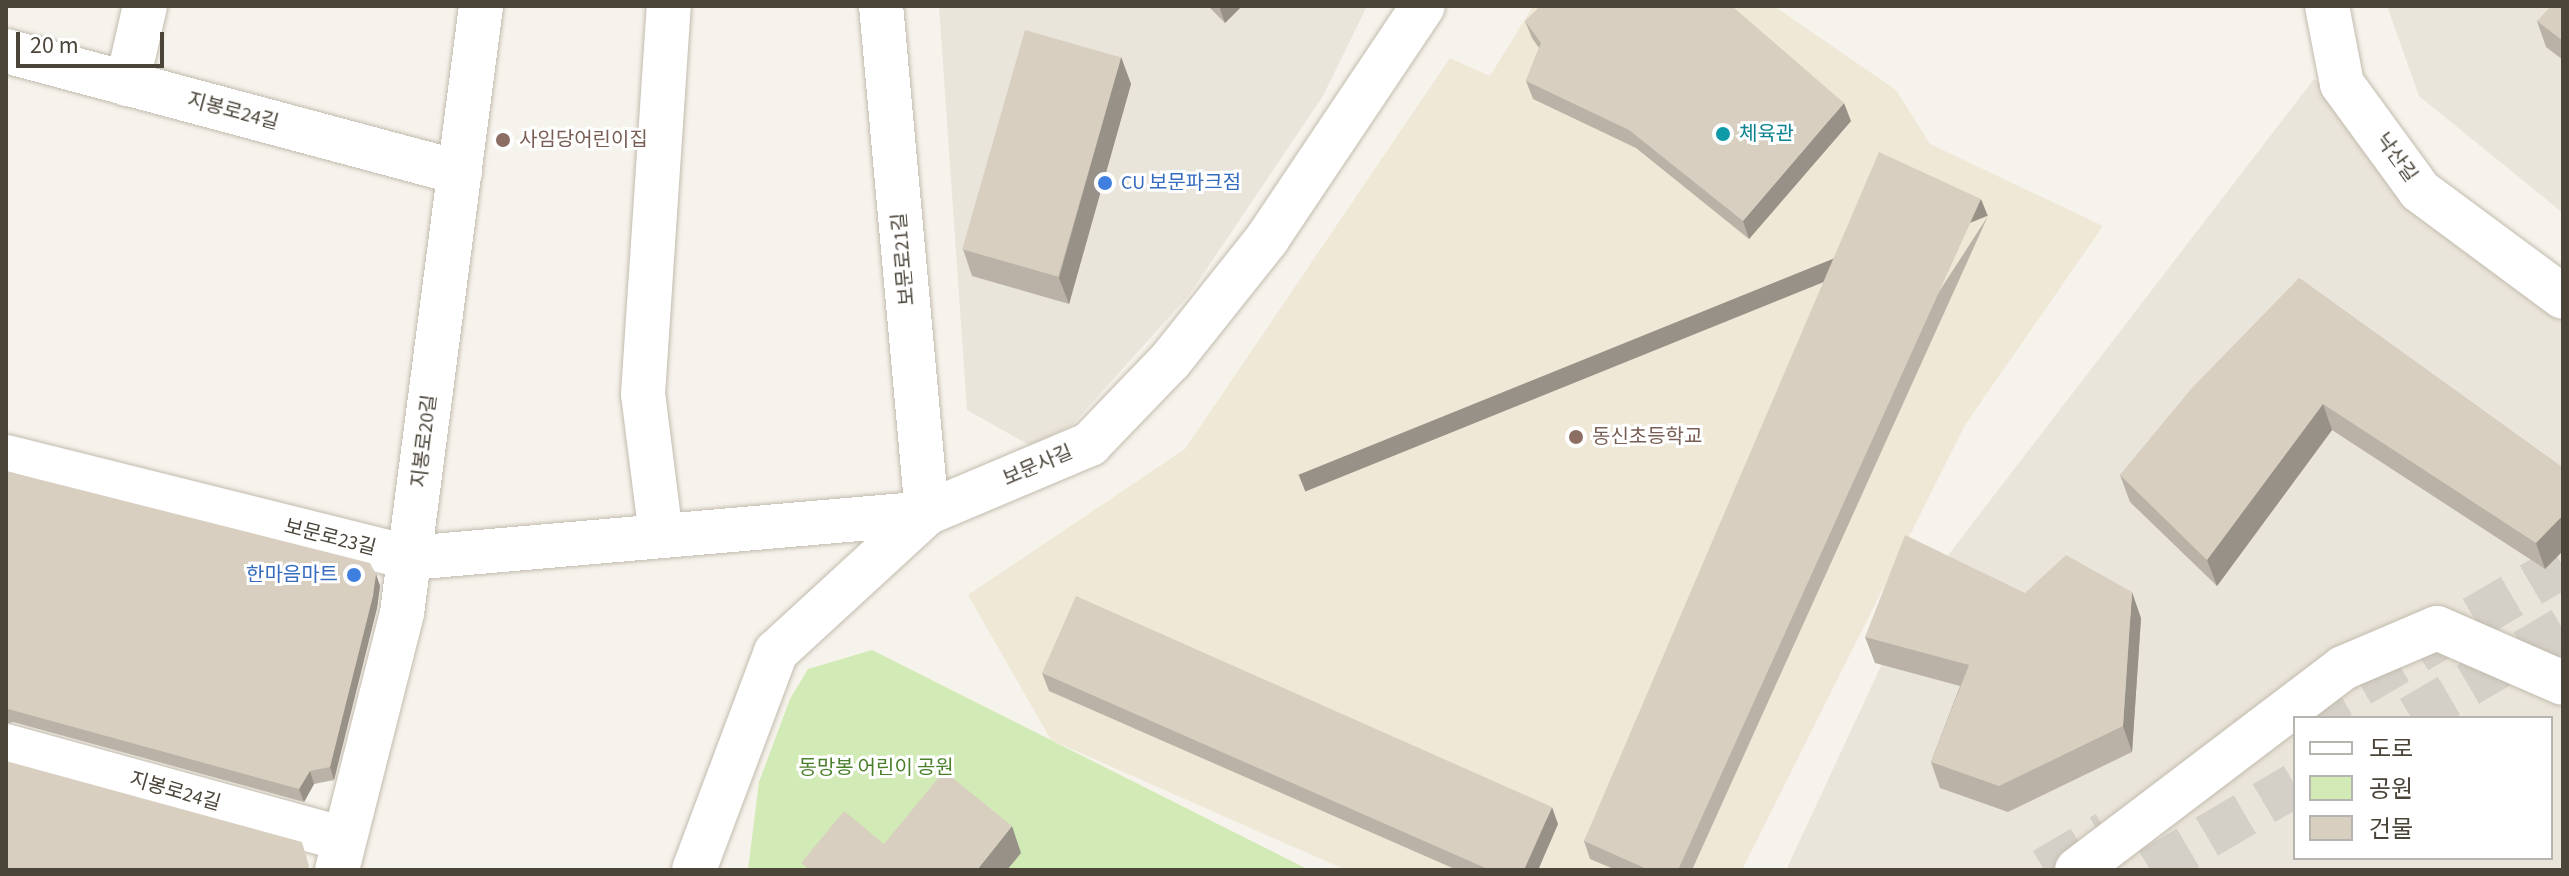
<!DOCTYPE html>
<meta charset="utf-8">
<style>
body{margin:0}
#map{position:relative;width:2569px;height:876px;overflow:hidden;background:#f6f3ec;font-family:"Source Sans 3","Noto Sans KR",sans-serif}
div>[style]{position:absolute}
[style*='--x']{left:calc(var(--x)*1px);top:calc(var(--y)*1px);width:calc(var(--w)*1px);rotate:calc(var(--a)*1deg)}
.residential>*{inset:0;background:#eae5da}
.education>*{inset:0;background:#efe8d6}
.green>*{inset:0;background:#d2eab5}
.major-tunnel>*{height:44px;margin-top:-22px;transform-origin:0;background:repeating-linear-gradient(90deg,#d4d0c8 0 44px,transparent 0 66px)}
.roads{filter:drop-shadow(0 0 2px #c2bbae) drop-shadow(0 0 2px #c2bbae)}
.minor>*{height:44px;margin:-22px;padding:0 22px;transform-origin:22px;border-radius:22px;background:#fff}
.wall>*{inset:0;background:#bab2a6}
.shaded-wall>*{inset:0;background:#979187;transform-origin:0 0}
.building>*{inset:0;background:#d8cfc1;transform-origin:0 0}
.dots>*{width:22px;height:22px;translate:-50% -50%;box-sizing:border-box;border:4px solid #fff;border-radius:50%}
span{translate:-50% -50%;white-space:nowrap;text-align:center;line-height:1.15;-webkit-text-stroke:6px #fff;paint-order:stroke}
.street-label{font-size:20px;color:#4b4439}
.culture-label{font-size:20px;color:#0d838f}
.left{translate:0 -50%;text-align:left}
.education-label{font-size:20px;color:#785e54}
.shop-label{font-size:20px;color:#366cbe}
.right{translate:-100% -50%;text-align:right}
.park-label{font-size:20px;color:#4a7f2a}
.frame{position:absolute;inset:0;border:8px solid #4b4439;pointer-events:none}
.legend{position:absolute;left:2293px;top:716px;width:260px;height:144px;box-sizing:border-box;background:#fff;border:2px solid #b7b4b0;margin:0;padding:10px 14px;list-style:none;font-size:24px;color:#4b4439}
.legend li{display:flex;align-items:center;gap:16px;height:40px}
.legend b{width:40px;border:2px solid #b7b4b0}
.scale{position:absolute;left:16px;top:32px;width:148px;height:36px;box-sizing:border-box;border:4px solid #4b4439;border-top:0;padding-left:10px;font-size:24px;line-height:28px;white-space:nowrap;color:#4b4439;-webkit-text-stroke:6px #fff;paint-order:stroke}
</style>
<div id="map">
<div class="residential">
<div style="clip-path:polygon(939px 6px,1367px 6px,1323px 96px,1189px 295px,1072px 425px,1031px 446px,967px 410px)"></div>
<div style="clip-path:polygon(2387px 6px,2563px 6px,2563px 213px,2419px 96px)"></div>
<div style="clip-path:polygon(evenodd,2314px 79px,2563px 276px,2563px 870px,1786px 870px,1909px 606px,2314px 79px,2295px 718px,2551px 718px,2551px 858px,2295px 858px,2295px 718px)"></div>
</div>
<div class="education">
<div style="clip-path:polygon(1533px 6px,1774px 6px,1896px 90px,1930px 144px,2103px 226px,1965px 425px,1742px 870px,1346px 870px,1051px 740px,968px 595px,1185px 449px,1450px 58px,1490px 76px)"></div>
</div>
<div class="green">
<div style="clip-path:polygon(872px 650px,1309px 870px,748px 870px,759px 782px,790px 699px,808px 669px)"></div>
</div>
<div class="major-tunnel">
<div style="--x:2303;--y:718;--w:301;--a:-30.3"></div>
<div style="--x:2411;--y:718;--w:176;--a:-30.4"></div>
<div style="--x:2044;--y:870;--w:73;--a:-30.4"></div>
<div style="--x:2150;--y:870;--w:168;--a:-30.4"></div>
</div>
<div class="roads">
<div class="minor">
<div style="--x:2327;--y:6;--w:79;--a:79.1"></div>
<div style="--x:2342;--y:84;--w:132;--a:53.9"></div>
<div style="--x:2420;--y:191;--w:178;--a:36.5"></div>
<div style="--x:6;--y:51;--w:470;--a:15"></div>
<div style="--x:127;--y:84;--w:80;--a:-77"></div>
<div style="--x:6;--y:457;--w:416;--a:14"></div>
<div style="--x:410;--y:558;--w:519;--a:-4.97"></div>
<div style="--x:927;--y:513;--w:509;--a:-95.18"></div>
<div style="--x:661;--y:536;--w:143;--a:-97.2"></div>
<div style="--x:643;--y:394;--w:389;--a:-86.2"></div>
<div style="--x:6;--y:746;--w:351;--a:15.4"></div>
<div style="--x:337;--y:870;--w:265;--a:-75.8"></div>
<div style="--x:402;--y:613;--w:612;--a:-82.58"></div>
<div style="--x:694;--y:870;--w:233;--a:-69.4"></div>
<div style="--x:776;--y:652;--w:205;--a:-42.6"></div>
<div style="--x:927;--y:513;--w:177;--a:-22.9"></div>
<div style="--x:1090;--y:444;--w:115;--a:-46.1"></div>
<div style="--x:1170;--y:361;--w:156;--a:-51.5"></div>
<div style="--x:1267;--y:239;--w:280;--a:-56.2"></div>
<div style="--x:2077;--y:870;--w:334;--a:-37.2"></div>
<div style="--x:2343;--y:668;--w:102;--a:-23.1"></div>
<div style="--x:2437;--y:628;--w:137;--a:23.6"></div>
</div>
</div>
<div class="wall">
<div style="clip-path:polygon(1208px 6px,1242px 6px,1225px 23px)"></div>
<div style="clip-path:polygon(2563px 6px,2563px 60px,2546px 47px,2537px 21px)"></div>
<div style="clip-path:polygon(1525px 21px,1851px 121px,1749px 239px,1636px 148px,1533px 99px,1526px 81px,1539px 48px,1532px 38px)"></div>
<div style="clip-path:polygon(1121px 57px,1131px 84px,1069px 304px,972px 276px,963px 249px)"></div>
<div style="clip-path:polygon(1988px 216px,1692px 870px,1616px 870px,1590px 859px,1584px 841px)"></div>
<div style="clip-path:polygon(2299px 278px,2563px 468px,2545px 569px,2332px 430px,2217px 586px,2130px 502px,2120px 475px)"></div>
<div style="clip-path:polygon(6px 471px,376px 574px,380px 586px,377px 608px,334px 780px,314px 784px,304px 802px,13px 722px,6px 724px)"></div>
<div style="clip-path:polygon(2025px 593px,2141px 618px,2132px 752px,2008px 812px,1940px 788px,1931px 762px,1960px 686px,1875px 663px,1865px 637px)"></div>
<div style="clip-path:polygon(1042px 673px,1558px 824px,1538px 870px,1457px 870px,1049px 691px)"></div>
</div>
<div class="shaded-wall">
<div style="clip-path:polygon(1219px 6px,1242px 6px,1225px 23px)"></div>
<div style="clip-path:polygon(1121px 57px,1131px 84px,1069px 304px,1059px 278px)"></div>
<div style="clip-path:polygon(1844px 103px,1851px 121px,1749px 239px,1743px 221px)"></div>
<div style="left:1981px;top:199px;width:18px;height:736px;rotate:68deg"></div>
<div style="clip-path:polygon(2323px 404px,2332px 430px,2217px 586px,2207px 560px)"></div>
<div style="clip-path:polygon(2563px 515px,2563px 551px,2545px 569px,2536px 543px)"></div>
<div style="clip-path:polygon(376px 574px,380px 586px,377px 608px,334px 780px,330px 767px)"></div>
<div style="clip-path:polygon(2132px 592px,2141px 618px,2132px 752px,2123px 726px)"></div>
<div style="clip-path:polygon(310px 771px,314px 784px,304px 802px,299px 789px)"></div>
<div style="clip-path:polygon(1552px 807px,1558px 824px,1538px 870px,1524px 870px)"></div>
<div style="clip-path:polygon(1012px 826px,1021px 853px,1007px 870px,977px 870px)"></div>
</div>
<div class="building">
<div style="clip-path:polygon(1540px 6px,1732px 6px,1844px 103px,1743px 221px,1629px 130px,1526px 81px,1541px 43px,1525px 21px)"></div>
<div style="clip-path:polygon(2551px 6px,2563px 6px,2563px 41px,2537px 21px)"></div>
<div style="left:1025px;top:30px;width:100px;height:228px;rotate:16deg"></div>
<div style="clip-path:polygon(1879px 152px,1981px 199px,1678px 870px,1649px 870px,1584px 841px)"></div>
<div style="clip-path:polygon(2299px 278px,2563px 468px,2563px 515px,2536px 543px,2323px 404px,2207px 560px,2120px 475px,2191px 389px)"></div>
<div style="clip-path:polygon(6px 471px,370px 563px,376px 574px,373px 596px,330px 767px,310px 771px,299px 789px,8px 709px,6px 710px)"></div>
<div style="clip-path:polygon(1905px 535px,2025px 593px,2066px 555px,2132px 592px,2123px 726px,1999px 786px,1931px 762px,1969px 665px,1865px 637px)"></div>
<div style="clip-path:polygon(1076px 596px,1552px 807px,1524px 870px,1490px 870px,1042px 673px)"></div>
<div style="clip-path:polygon(6px 761px,302px 842px,309px 866px,308px 870px,6px 870px)"></div>
<div style="clip-path:polygon(944px 771px,1012px 826px,977px 870px,810px 870px,801px 863px,844px 811px,884px 844px)"></div>
</div>
<div class="dots">
<div style="left:1723px;top:134px;background:#0f9aa8"></div>
<div style="left:503px;top:140px;background:#8d6e63"></div>
<div style="left:1105px;top:183px;background:#3f7fe0"></div>
<div style="left:1576px;top:437px;background:#8d6e63"></div>
<div style="left:354px;top:575px;background:#3f7fe0"></div>
</div>
<div class="street-label">
<span style="left:233px;top:112px;rotate:15deg">지봉로24길</span>
<span style="left:2396px;top:158px;rotate:54deg">낙산길</span>
<span style="left:904px;top:259px;rotate:-95deg">보문로21길</span>
<span style="left:425px;top:441px;rotate:-83deg">지봉로20길</span>
<span style="left:1038px;top:466px;rotate:-23deg">보문사길</span>
<span style="left:330px;top:538px;rotate:14deg">보문로23길</span>
<span style="left:175px;top:792px;rotate:16deg">지봉로24길</span>
</div>
<div class="culture-label">
<span class="left" style="left:1739px;top:134px">체육관</span>
</div>
<div class="education-label">
<span class="left" style="left:519px;top:140px">사임당어린이집</span>
<span class="left" style="left:1592px;top:437px">동신초등학교</span>
</div>
<div class="shop-label">
<span class="left" style="left:1121px;top:183px">CU 보문파크점</span>
<span class="right" style="left:338px;top:575px">한마음마트</span>
</div>
<div class="park-label">
<span style="left:876px;top:768px">동망봉 어린이 공원</span>
</div>
<div class="frame"></div>
<ul class="legend">
<li><b style="height:10px;background:#fff"></b>도로</li>
<li><b style="height:22px;background:#d2eab5"></b>공원</li>
<li><b style="height:22px;background:#d8cfc1"></b>건물</li>
</ul>
<div class="scale">20 m</div>
</div>
